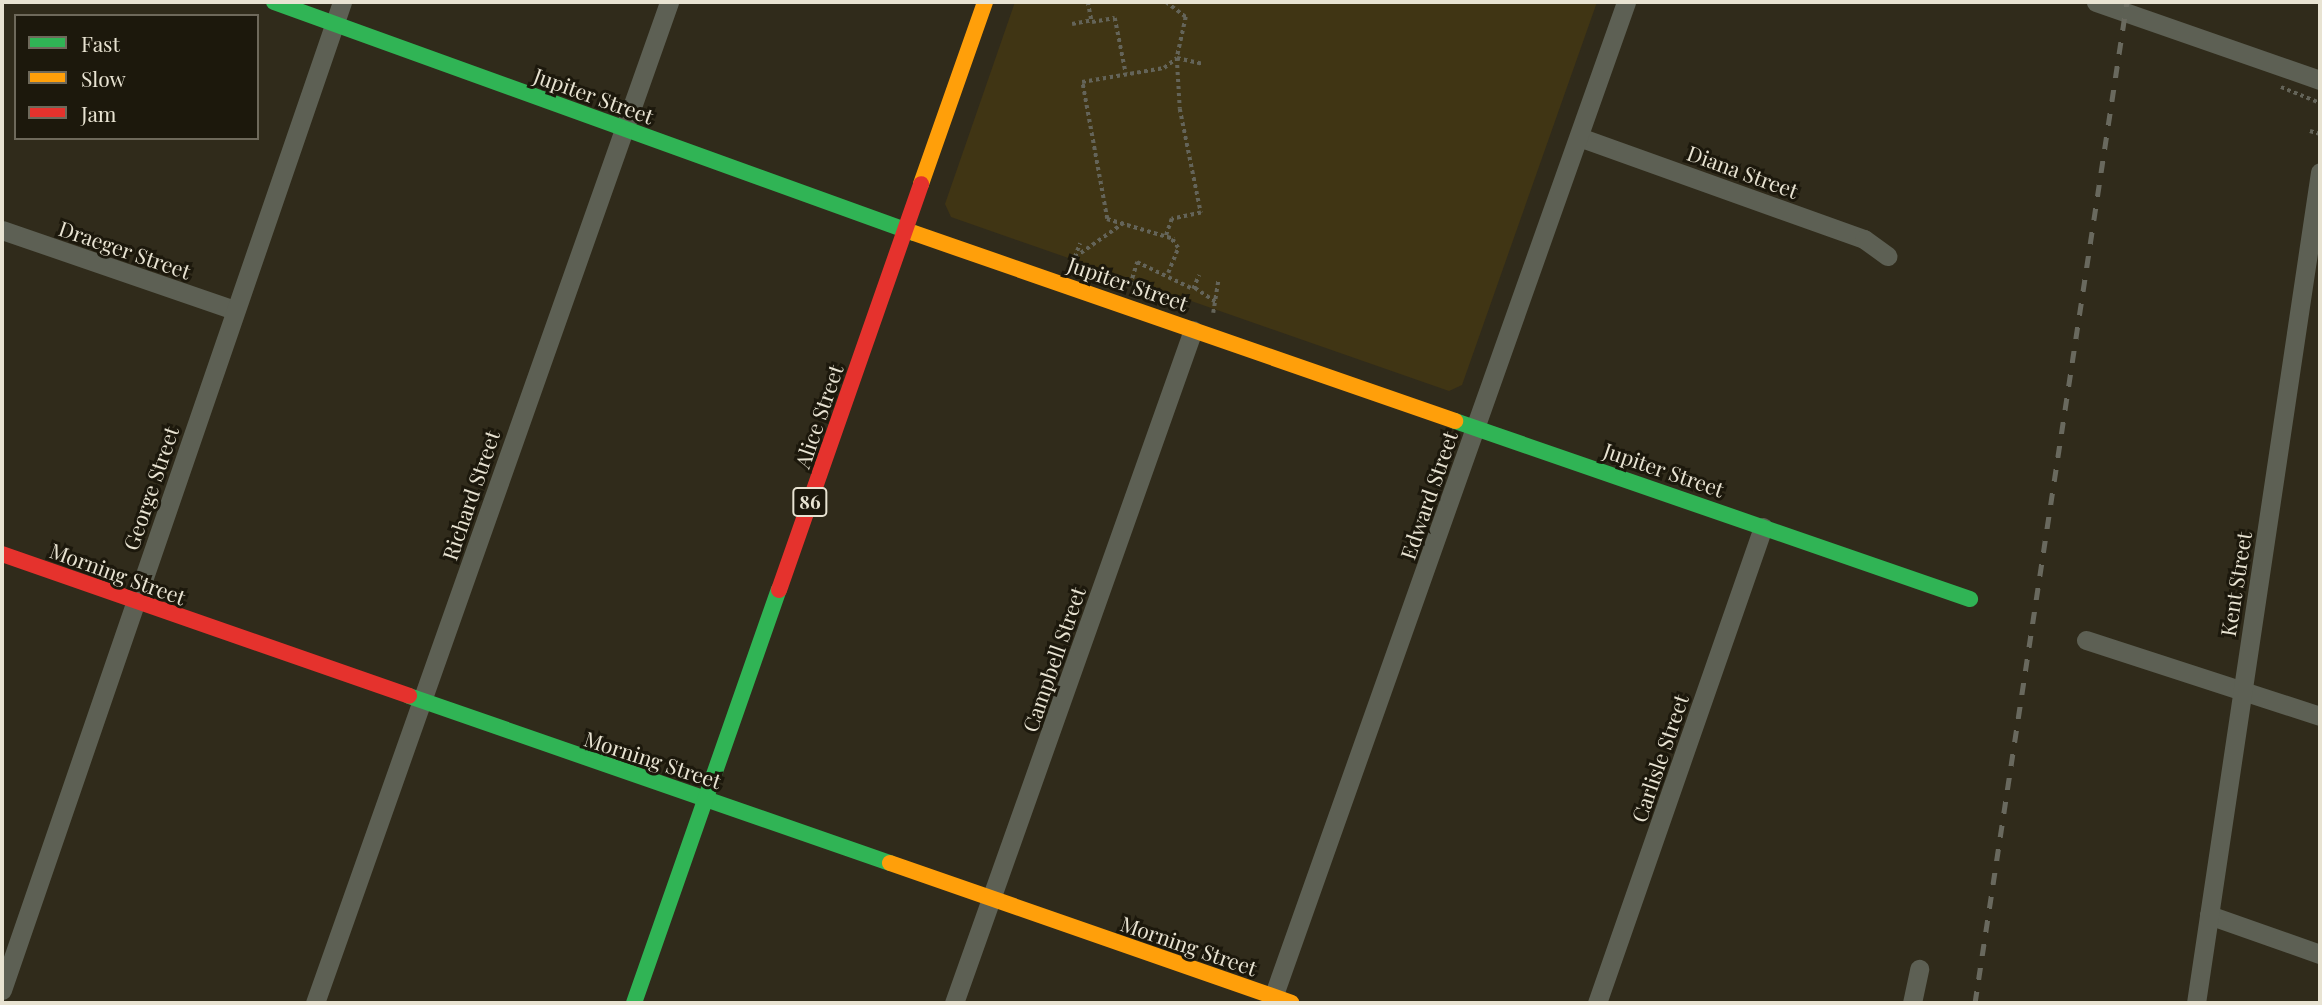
<!DOCTYPE html>
<style>
body{margin:0}
#map{position:relative;width:2322px;height:1005px;overflow:hidden;background:#302b1b;font-family:"Playfair Display",serif}
div>[style]{position:absolute}
[style*='--x']{left:calc(var(--x)*1px);top:calc(var(--y)*1px);width:calc(var(--w)*1px);rotate:calc(var(--a)*1deg)}
.built>*{inset:0;background:#403514}
.path>*{height:3.5px;margin-top:-1.75px;transform-origin:0;background:repeating-linear-gradient(90deg,#646459 0 3.5px,transparent 0 7px)}
.street>*{height:19px;margin:-9.5px;padding:0 9.5px;transform-origin:9.5px;border-radius:9.5px;background:#5d6054}
.fast>*{height:16px;margin:-8px;padding:0 8px;transform-origin:8px;border-radius:8px;background:#30b455}
.slow>*{height:16px;margin:-8px;padding:0 8px;transform-origin:8px;border-radius:8px;background:#ff9f0a}
.jam>*{height:16px;margin:-8px;padding:0 8px;transform-origin:8px;border-radius:8px;background:#e5322d}
.rail>*{height:5px;margin-top:-2.5px;transform-origin:0;background:repeating-linear-gradient(90deg,#69695e 0 12px,transparent 0 24px)}
span{translate:-50% -50%;white-space:nowrap;text-align:center;line-height:1.15;-webkit-text-stroke:6px #1c180c;paint-order:stroke}
.shield-label span{padding:2px 5px;background:#1c180c;border:2px solid;border-radius:5px;-webkit-text-stroke-width:0}
.shield-label{font-size:19px;color:#e8e3d2;font-weight:700}
.street-label{font-size:21px;color:#e8e3d2}
.frame{position:absolute;inset:0;border:4px solid #e8e3d2;pointer-events:none}
.legend{position:absolute;left:14px;top:14px;width:245px;height:126px;box-sizing:border-box;background:#1c180c;border:2px solid #6e695b;margin:0;padding:9px 12px;list-style:none;font-size:21px;color:#e8e3d2}
.legend li{display:flex;align-items:center;gap:14px;height:35px}
.legend b{width:35px;border:2px solid #6e695b}
</style>
<div id="map">
<div class="built">
<div style="clip-path:polygon(1015px 2px,1597px 2px,1462px 385px,1449px 391px,951px 217px,945px 204px)"></div>
</div>
<div class="path">
<div style="--x:1088;--y:2;--w:20;--a:79"></div>
<div style="--x:1092;--y:22;--w:23;--a:-10"></div>
<div style="--x:1115;--y:18;--w:57;--a:78.9"></div>
<div style="--x:1166;--y:2;--w:25;--a:37"></div>
<div style="--x:1186;--y:17;--w:42;--a:102.4"></div>
<div style="--x:1177;--y:58;--w:51;--a:86.6"></div>
<div style="--x:1180;--y:109;--w:106;--a:78.6"></div>
<div style="--x:1201;--y:213;--w:30;--a:168"></div>
<div style="--x:1172;--y:219;--w:18;--a:109"></div>
<div style="--x:1072;--y:24;--w:20;--a:-11"></div>
<div style="--x:2281;--y:87;--w:42;--a:22.3"></div>
<div style="--x:2310;--y:131;--w:10;--a:17"></div>
<div style="--x:1107;--y:219;--w:139;--a:-100.3"></div>
<div style="--x:1082;--y:82;--w:83;--a:-9.7"></div>
<div style="--x:1164;--y:68;--w:16;--a:-38"></div>
<div style="--x:1177;--y:58;--w:27;--a:13"></div>
<div style="--x:1107;--y:219;--w:70;--a:16.6"></div>
<div style="--x:1174;--y:239;--w:5;--a:112"></div>
<div style="--x:1075;--y:257;--w:61;--a:-35"></div>
<div style="--x:1072;--y:264;--w:22;--a:-69"></div>
<div style="--x:1168;--y:273;--w:27;--a:-68"></div>
<div style="--x:1178;--y:248;--w:9;--a:-126"></div>
<div style="--x:1130;--y:285;--w:24;--a:-73"></div>
<div style="--x:1137;--y:262;--w:62;--a:25.7"></div>
<div style="--x:1193;--y:289;--w:15;--a:-67"></div>
<div style="--x:1195;--y:288;--w:25;--a:34"></div>
<div style="--x:1213;--y:313;--w:33;--a:-81"></div>
</div>
<div class="street">
<div style="--x:2096;--y:2;--w:237;--a:19.2"></div>
<div style="--x:1579;--y:137;--w:303;--a:19.7"></div>
<div style="--x:1864;--y:239;--w:29;--a:36"></div>
<div style="--x:2;--y:230;--w:245;--a:19"></div>
<div style="--x:2086;--y:640;--w:246;--a:18"></div>
<div style="--x:2209;--y:915;--w:118;--a:19.4"></div>
<div style="--x:2;--y:990;--w:1045;--a:-71.01"></div>
<div style="--x:315;--y:1003;--w:1062;--a:-70.52"></div>
<div style="--x:954;--y:1003;--w:714;--a:-70.45"></div>
<div style="--x:1271;--y:1003;--w:1062;--a:-70.47"></div>
<div style="--x:1597;--y:1003;--w:504;--a:-70.77"></div>
<div style="--x:1912;--y:1003;--w:35;--a:-78"></div>
<div style="--x:2196;--y:1003;--w:840;--a:-81.51"></div>
</div>
<div class="fast">
<div style="--x:274;--y:2;--w:680;--a:19.85"></div>
<div style="--x:1455;--y:421;--w:545;--a:19.07"></div>
<div style="--x:409;--y:696;--w:509;--a:19.15"></div>
<div style="--x:634;--y:1003;--w:438;--a:-70.7"></div>
</div>
<div class="slow">
<div style="--x:921;--y:184;--w:193;--a:-70.6"></div>
<div style="--x:914;--y:233;--w:573;--a:19.16"></div>
<div style="--x:890;--y:863;--w:425;--a:19.2"></div>
</div>
<div class="jam">
<div style="--x:2;--y:554;--w:431;--a:19.2"></div>
<div style="--x:779;--y:590;--w:430;--a:-70.7"></div>
</div>
<div class="rail">
<div style="--x:1975;--y:1003;--w:1012;--a:-81.37"></div>
</div>
<div class="shield-label">
<span style="left:810px;top:502px">86</span>
</div>
<div class="street-label">
<span style="left:594px;top:95px;rotate:20deg">Jupiter Street</span>
<span style="left:1743px;top:171px;rotate:20deg">Diana Street</span>
<span style="left:125px;top:249px;rotate:19deg">Draeger Street</span>
<span style="left:1128px;top:283px;rotate:19deg">Jupiter Street</span>
<span style="left:818px;top:416px;rotate:-71deg">Alice Street</span>
<span style="left:1664px;top:469px;rotate:19deg">Jupiter Street</span>
<span style="left:150px;top:488px;rotate:-71deg">George Street</span>
<span style="left:470px;top:495px;rotate:-71deg">Richard Street</span>
<span style="left:1428px;top:495px;rotate:-71deg">Edward Street</span>
<span style="left:118px;top:573px;rotate:20deg">Morning Street</span>
<span style="left:2235px;top:584px;rotate:-81deg">Kent Street</span>
<span style="left:1053px;top:659px;rotate:-71deg">Campbell Street</span>
<span style="left:1659px;top:758px;rotate:-71deg">Carlisle Street</span>
<span style="left:653px;top:759px;rotate:18deg">Morning Street</span>
<span style="left:1189px;top:945px;rotate:19deg">Morning Street</span>
</div>
<div class="frame"></div>
<ul class="legend">
<li><b style="height:9px;background:#30b455"></b>Fast</li>
<li><b style="height:9px;background:#ff9f0a"></b>Slow</li>
<li><b style="height:9px;background:#e5322d"></b>Jam</li>
</ul>
</div>
